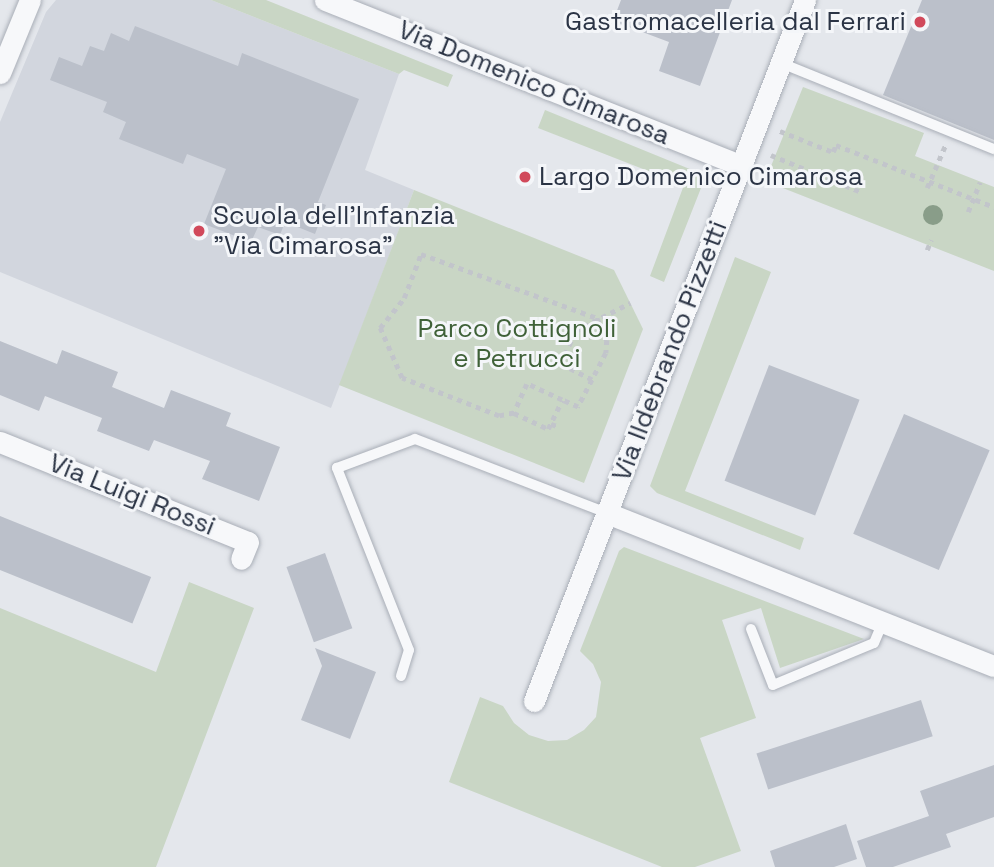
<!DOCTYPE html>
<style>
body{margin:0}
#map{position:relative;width:994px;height:867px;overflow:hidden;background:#e4e7ec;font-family:"Space Grotesk",sans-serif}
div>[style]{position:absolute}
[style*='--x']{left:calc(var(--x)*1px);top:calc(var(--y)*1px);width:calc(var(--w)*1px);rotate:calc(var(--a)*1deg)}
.built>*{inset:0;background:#d2d6de}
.green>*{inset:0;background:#c9d6c5}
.building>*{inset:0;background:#bbc0ca;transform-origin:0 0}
.path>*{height:4.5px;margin-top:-2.25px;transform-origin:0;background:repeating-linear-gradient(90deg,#c2c5cb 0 5px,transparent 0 10px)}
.roads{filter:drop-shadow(0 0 2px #a9aeb7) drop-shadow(0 0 2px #a9aeb7)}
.service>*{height:10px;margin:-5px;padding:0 5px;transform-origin:5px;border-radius:5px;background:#f7f8fa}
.minor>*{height:21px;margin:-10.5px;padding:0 10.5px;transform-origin:10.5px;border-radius:10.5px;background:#f7f8fa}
.trees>*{width:20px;height:20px;margin:-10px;border-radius:50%;background:#899d89}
.dots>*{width:19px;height:19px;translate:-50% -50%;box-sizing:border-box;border:4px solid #f4f6f9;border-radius:50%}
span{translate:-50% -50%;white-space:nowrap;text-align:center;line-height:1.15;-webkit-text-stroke:6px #f4f6f9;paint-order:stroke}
.poi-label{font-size:26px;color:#2b3445}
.right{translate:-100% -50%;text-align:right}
.left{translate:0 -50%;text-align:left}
.street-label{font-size:26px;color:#2b3445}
.park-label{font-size:26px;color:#3f6138}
</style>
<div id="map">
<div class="built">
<div style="clip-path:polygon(56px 0,211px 0,399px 74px,365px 170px,414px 190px,331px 408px,0 272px,0 122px,46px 12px)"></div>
</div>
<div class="green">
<div style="clip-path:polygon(211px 0,266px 0,453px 75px,448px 87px,404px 70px,399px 74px)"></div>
<div style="clip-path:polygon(803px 87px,924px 133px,915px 156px,994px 187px,994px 271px,765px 181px)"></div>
<div style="clip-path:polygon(545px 110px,702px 174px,703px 183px,664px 282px,650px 276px,684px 185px,538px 128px)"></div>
<div style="clip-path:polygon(414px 190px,614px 270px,643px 329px,584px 483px,339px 385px)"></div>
<div style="clip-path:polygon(735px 257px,771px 272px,685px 491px,804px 538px,800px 550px,657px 493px,650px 486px)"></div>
<div style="clip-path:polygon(624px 547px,864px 639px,780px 668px,761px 608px,722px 620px,756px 718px,700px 738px,741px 851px,695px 867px,662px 867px,449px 782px,480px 697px,503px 706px,514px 723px,529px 735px,548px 741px,567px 740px,584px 730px,596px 717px,601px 682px,593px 664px,580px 651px,619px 551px)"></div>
<div style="clip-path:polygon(189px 582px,254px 608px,156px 867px,0 867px,0 608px,156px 672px)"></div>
</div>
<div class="building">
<div style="clip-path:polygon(621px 0,732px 0,700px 86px,659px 71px,669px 42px,613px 21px)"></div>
<div style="clip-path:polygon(922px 0,994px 0,994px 140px,883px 95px)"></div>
<div style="clip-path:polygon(135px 26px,238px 66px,242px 53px,359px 99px,318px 202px,326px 205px,315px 234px,285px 222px,280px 235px,258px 227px,251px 242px,204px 224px,226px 169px,187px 154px,183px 164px,119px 139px,126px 122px,103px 112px,107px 102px,50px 80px,59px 57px,82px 66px,90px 46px,104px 51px,111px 33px,129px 41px)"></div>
<div style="clip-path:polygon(0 341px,57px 364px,62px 350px,118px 372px,112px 387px,164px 408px,171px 390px,231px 413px,226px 426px,280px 447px,259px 501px,202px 479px,210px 461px,154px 440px,149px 451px,97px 431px,102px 418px,45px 396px,39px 411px,0 395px)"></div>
<div style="left:769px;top:365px;width:97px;height:124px;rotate:21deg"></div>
<div style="left:904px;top:414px;width:93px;height:130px;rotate:23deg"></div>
<div style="left:0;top:516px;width:163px;height:50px;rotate:22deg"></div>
<div style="left:325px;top:553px;width:80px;height:41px;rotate:70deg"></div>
<div style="clip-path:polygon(315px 648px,376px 672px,350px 739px,301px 720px,322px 666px)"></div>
<div style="left:921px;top:700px;width:38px;height:173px;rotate:72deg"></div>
<div style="clip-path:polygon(994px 765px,994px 817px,946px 834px,951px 847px,893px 867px,866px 867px,857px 841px,929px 816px,920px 791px)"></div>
<div style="clip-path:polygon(846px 824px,857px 859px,834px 867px,775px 867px,770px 851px)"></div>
</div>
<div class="path">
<div style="--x:780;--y:131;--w:57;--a:21.6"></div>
<div style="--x:833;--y:152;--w:8;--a:-67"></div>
<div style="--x:836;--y:145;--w:170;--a:21.4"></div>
<div style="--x:771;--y:155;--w:97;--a:22.3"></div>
<div style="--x:927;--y:188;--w:46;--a:-66.8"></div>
<div style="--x:968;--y:212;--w:32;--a:-68"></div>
<div style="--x:927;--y:250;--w:11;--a:-68"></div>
<div style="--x:592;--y:380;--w:35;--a:-153"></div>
<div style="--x:561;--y:364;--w:36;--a:-67"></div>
<div style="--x:575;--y:331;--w:62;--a:-27"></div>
<div style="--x:514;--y:413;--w:15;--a:169"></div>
<div style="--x:499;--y:416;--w:104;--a:-158.6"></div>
<div style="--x:402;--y:378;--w:55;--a:-113.7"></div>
<div style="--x:380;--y:328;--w:38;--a:-51"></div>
<div style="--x:404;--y:298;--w:47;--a:-68.9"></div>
<div style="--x:421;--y:254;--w:187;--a:20"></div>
<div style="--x:597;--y:318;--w:24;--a:66"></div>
<div style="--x:607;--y:340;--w:13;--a:94"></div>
<div style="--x:606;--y:353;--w:61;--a:117.4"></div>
<div style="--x:578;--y:407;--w:17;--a:-156"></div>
<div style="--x:562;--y:400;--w:38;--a:-155"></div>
<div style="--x:527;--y:384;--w:32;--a:114"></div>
<div style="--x:514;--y:413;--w:38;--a:25"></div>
<div style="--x:548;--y:429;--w:32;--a:-64"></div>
<div style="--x:551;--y:424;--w:9;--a:18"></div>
</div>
<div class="roads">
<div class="service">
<div style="--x:781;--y:63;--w:230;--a:22"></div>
<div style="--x:751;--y:629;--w:60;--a:68.6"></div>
<div style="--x:773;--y:685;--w:109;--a:-22.6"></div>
<div style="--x:874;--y:643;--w:23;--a:-67"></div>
<div style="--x:401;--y:676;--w:27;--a:-73"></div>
<div style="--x:409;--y:650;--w:196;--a:-111.6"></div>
<div style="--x:337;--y:468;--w:83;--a:-20.4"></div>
<div style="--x:415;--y:439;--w:206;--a:21.1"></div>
</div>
<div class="minor">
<div style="--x:325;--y:0;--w:450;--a:21.7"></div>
<div style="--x:0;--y:73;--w:79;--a:-67.7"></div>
<div style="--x:0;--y:442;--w:267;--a:22"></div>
<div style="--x:248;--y:542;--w:18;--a:112"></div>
<div style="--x:607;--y:513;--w:416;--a:21.6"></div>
<div style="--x:534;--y:701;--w:752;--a:-68.86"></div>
</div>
</div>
<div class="trees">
<div style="left:933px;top:215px"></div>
</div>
<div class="dots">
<div style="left:920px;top:22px;background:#d1495b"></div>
<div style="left:525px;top:177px;background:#d1495b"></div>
<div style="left:199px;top:231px;background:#d1495b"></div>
</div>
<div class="poi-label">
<span class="right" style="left:906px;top:22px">Gastromacelleria dal Ferrari</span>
<span class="left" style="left:539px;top:177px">Largo Domenico Cimarosa</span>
<span class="left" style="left:213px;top:231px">Scuola dell'Infanzia<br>"Via Cimarosa"</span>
</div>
<div class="street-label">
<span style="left:534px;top:83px;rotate:22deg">Via Domenico Cimarosa</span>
<span style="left:670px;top:351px;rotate:-69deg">Via Ildebrando Pizzetti</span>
<span style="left:132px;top:495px;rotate:22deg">Via Luigi Rossi</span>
</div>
<div class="park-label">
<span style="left:517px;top:344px">Parco Cottignoli<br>e Petrucci</span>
</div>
</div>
